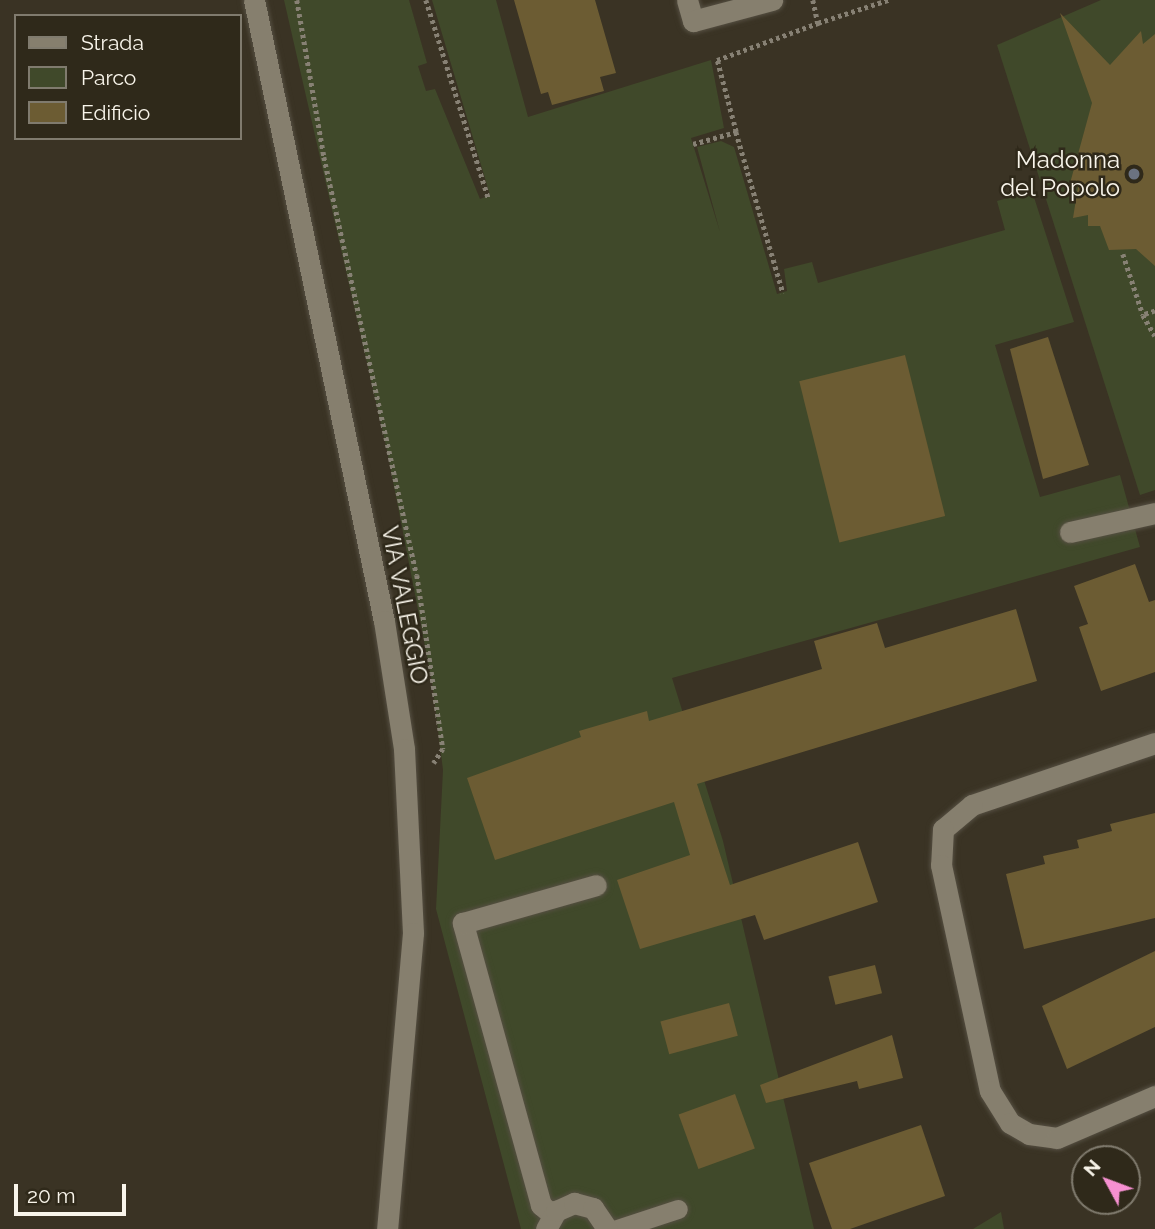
<!DOCTYPE html>
<style>
body{margin:0}
#map{position:relative;width:1155px;height:1229px;overflow:hidden;background:#3a3324;font-family:Raleway,sans-serif}
div>[style]{position:absolute}
[style*='--x']{left:calc(var(--x)*1px);top:calc(var(--y)*1px);width:calc(var(--w)*1px);rotate:calc(var(--a)*1deg)}
.green>*{inset:0;background:#40492a}
.building>*{inset:0;background:#6c5c33;transform-origin:0 0}
.path>*{height:4.5px;margin-top:-2.25px;transform-origin:0;background:repeating-linear-gradient(90deg,#878174 0 3.5px,transparent 0 7px)}
.roads{filter:drop-shadow(0 0 2px #554f42) drop-shadow(0 0 2px #554f42)}
.lane>*{height:19px;margin:-9.5px;padding:0 9.5px;transform-origin:9.5px;border-radius:9.5px;background:#867f6e}
.street>*{height:21px;margin:-10.5px;padding:0 10.5px;transform-origin:10.5px;border-radius:10.5px;background:#867f6e}
.secondary>*{height:21px;margin:-10.5px;padding:0 10.5px;transform-origin:10.5px;border-radius:10.5px;background:#867f6e}
.dots>*{width:19px;height:19px;translate:-50% -50%;box-sizing:border-box;border:4px solid #2f291a;border-radius:50%}
span{translate:-50% -50%;white-space:nowrap;text-align:center;line-height:1.15;-webkit-text-stroke:5px #2f291a;paint-order:stroke}
.poi-label{font-size:24px;color:#f9f5eb}
.right{translate:-100% -50%;text-align:right}
.street-label{font-size:24px;color:#f9f5eb}
.legend{position:absolute;left:14px;top:14px;width:228px;height:126px;box-sizing:border-box;background:#2f291a;border:2px solid #807b6e;margin:0;padding:9px 12px;list-style:none;font-size:21px;color:#f9f5eb}
.legend li{display:flex;align-items:center;gap:14px;height:35px}
.legend b{width:35px;border:2px solid #807b6e}
.north{position:absolute;left:1071px;top:1145px;width:70px;height:70px;box-sizing:border-box;background:#2f291a;border:2px solid #807b6e;border-radius:50%;rotate:311deg;font-size:19px;font-weight:700;line-height:28px;text-align:center;color:#f9f5eb}
.north::after{content:'';display:block;margin:auto;width:24px;height:32px;background:#f690d1;clip-path:polygon(50% 0,100% 100%,50% 72%,0 100%)}
.scale{position:absolute;left:14px;top:1184px;width:112px;height:32px;box-sizing:border-box;border:4px solid #f9f5eb;border-top:0;padding-left:9px;font-size:21px;line-height:24px;white-space:nowrap;color:#f9f5eb;-webkit-text-stroke:5px #2f291a;paint-order:stroke}
</style>
<div id="map">
<div class="green">
<div style="clip-path:polygon(284px 0,409px 0,427px 63px,418px 66px,426px 91px,435px 89px,480px 199px,490px 195px,432px 0,496px 0,528px 117px,711px 60px,724px 128px,691px 138px,720px 232px,697px 147px,721px 141px,734px 147px,777px 294px,787px 291px,784px 269px,812px 262px,818px 283px,1005px 230px,997px 201px,1032px 191px,1074px 322px,995px 345px,1040px 497px,1120px 475px,1140px 547px,672px 678px,723px 841px,814px 1229px,521px 1229px,436px 909px,443px 770px,432px 682px,387px 450px)"></div>
<div style="clip-path:polygon(1101px 0,1155px 0,1155px 490px,1140px 495px,997px 45px)"></div>
<div style="clip-path:polygon(1001px 1212px,1004px 1229px,973px 1229px)"></div>
</div>
<div class="building">
<div style="clip-path:polygon(514px 0,595px 0,616px 73px,600px 77px,604px 91px,552px 105px,548px 92px,541px 94px)"></div>
<div style="clip-path:polygon(1060px 13px,1110px 65px,1141px 31px,1143px 44px,1155px 34px,1155px 266px,1136px 249px,1109px 250px,1100px 226px,1088px 226px,1088px 215px,1073px 218px,1078px 187px,1069px 187px,1092px 103px)"></div>
<div style="clip-path:polygon(1048px 337px,1089px 465px,1043px 479px,1010px 349px)"></div>
<div style="left:905px;top:355px;width:166px;height:109px;rotate:76deg"></div>
<div style="clip-path:polygon(1135px 564px,1149px 602px,1155px 600px,1155px 672px,1101px 691px,1079px 627px,1088px 624px,1074px 586px)"></div>
<div style="clip-path:polygon(1016px 609px,1037px 681px,697px 784px,730px 885px,858px 842px,878px 902px,764px 940px,755px 915px,640px 949px,617px 880px,690px 855px,674px 802px,495px 860px,467px 778px,581px 737px,579px 731px,647px 711px,649px 721px,822px 669px,814px 641px,877px 623px,885px 648px)"></div>
<div style="clip-path:polygon(1155px 813px,1155px 918px,1024px 949px,1006px 874px,1045px 864px,1043px 856px,1079px 848px,1077px 840px,1112px 831px,1110px 824px)"></div>
<div style="clip-path:polygon(1155px 951px,1155px 1027px,1067px 1069px,1042px 1006px)"></div>
<div style="left:875px;top:965px;width:29px;height:48px;rotate:76deg"></div>
<div style="left:729px;top:1003px;width:34px;height:71px;rotate:75deg"></div>
<div style="clip-path:polygon(892px 1035px,903px 1078px,859px 1089px,857px 1081px,766px 1103px,760px 1085px)"></div>
<div style="left:735px;top:1094px;width:58px;height:60px;rotate:70deg"></div>
<div style="clip-path:polygon(921px 1125px,945px 1196px,850px 1229px,832px 1229px,809px 1163px)"></div>
</div>
<div class="path">
<div style="--x:297;--y:0;--w:159;--a:80.2"></div>
<div style="--x:324;--y:157;--w:428;--a:77.5"></div>
<div style="--x:417;--y:575;--w:176;--a:81.5"></div>
<div style="--x:443;--y:749;--w:17;--a:123"></div>
<div style="--x:426;--y:0;--w:207;--a:72.5"></div>
<div style="--x:813;--y:0;--w:24;--a:78"></div>
<div style="--x:818;--y:23;--w:74;--a:-18.2"></div>
<div style="--x:736;--y:132;--w:74;--a:-104.8"></div>
<div style="--x:717;--y:60;--w:108;--a:-20.1"></div>
<div style="--x:693;--y:144;--w:45;--a:-15.6"></div>
<div style="--x:736;--y:132;--w:168;--a:73.7"></div>
<div style="--x:1123;--y:254;--w:64;--a:71.8"></div>
<div style="--x:1155;--y:311;--w:13;--a:162"></div>
<div style="--x:1143;--y:315;--w:24;--a:60"></div>
</div>
<div class="roads">
<div class="lane">
<div style="--x:617;--y:1229;--w:64;--a:-18.2"></div>
</div>
<div class="street">
<div style="--x:687;--y:0;--w:22;--a:74"></div>
<div style="--x:693;--y:21;--w:82;--a:-14.9"></div>
<div style="--x:1070;--y:532;--w:87;--a:-12.6"></div>
<div style="--x:1155;--y:743;--w:193;--a:161.3"></div>
<div style="--x:972;--y:805;--w:38;--a:140"></div>
<div style="--x:943;--y:829;--w:36;--a:93"></div>
<div style="--x:941;--y:865;--w:231;--a:77.8"></div>
<div style="--x:990;--y:1091;--w:38;--a:58"></div>
<div style="--x:1010;--y:1123;--w:22;--a:30"></div>
<div style="--x:1029;--y:1134;--w:28;--a:8"></div>
<div style="--x:1057;--y:1138;--w:107;--a:-23.2"></div>
<div style="--x:553;--y:1215;--w:16;--a:-140"></div>
<div style="--x:541;--y:1205;--w:293;--a:-105.5"></div>
<div style="--x:463;--y:923;--w:138;--a:-15.9"></div>
<div style="--x:546;--y:1229;--w:21;--a:-61"></div>
<div style="--x:556;--y:1211;--w:20;--a:-24"></div>
<div style="--x:574;--y:1203;--w:20;--a:15"></div>
<div style="--x:593;--y:1208;--w:25;--a:56"></div>
</div>
<div class="secondary">
<div style="--x:254;--y:0;--w:634;--a:78.18"></div>
<div style="--x:384;--y:621;--w:130;--a:81.1"></div>
<div style="--x:404;--y:749;--w:184;--a:87.2"></div>
<div style="--x:413;--y:933;--w:297;--a:95"></div>
</div>
</div>
<div class="dots">
<div style="left:1134px;top:174px;background:#6b7280"></div>
</div>
<div class="poi-label">
<span class="right" style="left:1120px;top:174px">Madonna<br>del Popolo</span>
</div>
<div class="street-label">
<span style="left:405px;top:605px;rotate:79deg">VIA VALEGGIO</span>
</div>
<ul class="legend">
<li><b style="height:9px;background:#867f6e"></b>Strada</li>
<li><b style="height:19px;background:#40492a"></b>Parco</li>
<li><b style="height:19px;background:#6c5c33"></b>Edificio</li>
</ul>
<div class="north">N</div>
<div class="scale">20 m</div>
</div>
